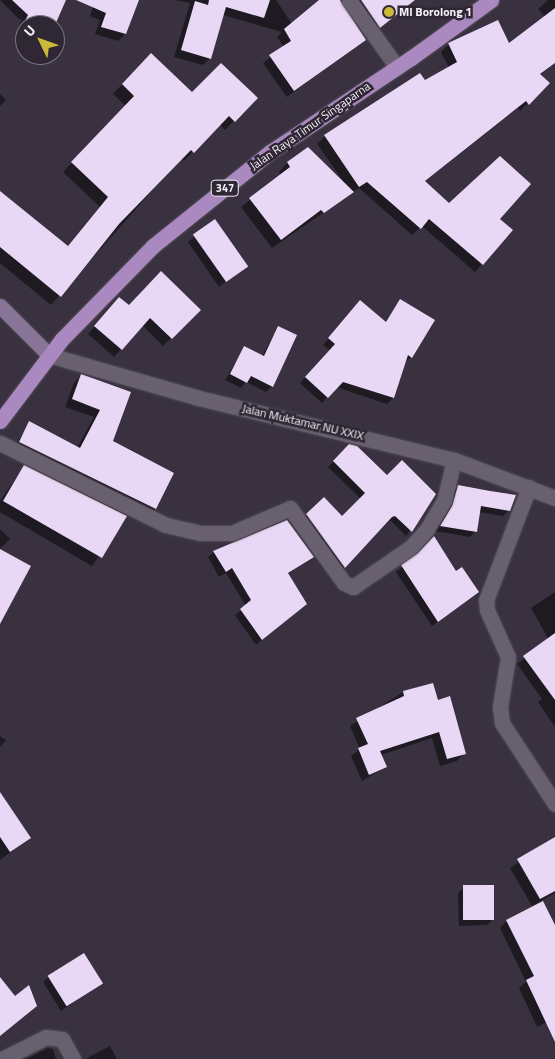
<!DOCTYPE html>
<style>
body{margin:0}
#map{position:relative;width:555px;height:1059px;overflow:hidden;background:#39313f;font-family:"Titillium Web",sans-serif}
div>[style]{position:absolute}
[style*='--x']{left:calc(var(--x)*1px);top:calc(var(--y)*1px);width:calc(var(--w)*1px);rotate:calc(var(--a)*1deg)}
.shadow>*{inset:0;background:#0007}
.building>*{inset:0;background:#e9d7f6;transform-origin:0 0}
.roads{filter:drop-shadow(0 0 1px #534d58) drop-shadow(0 0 1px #534d58)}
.street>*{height:15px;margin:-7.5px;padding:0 7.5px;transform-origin:7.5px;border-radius:7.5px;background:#68606f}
.secondary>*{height:15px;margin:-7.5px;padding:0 7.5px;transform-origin:7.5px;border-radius:7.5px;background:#887597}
.primary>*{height:15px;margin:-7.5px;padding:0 7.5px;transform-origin:7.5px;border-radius:7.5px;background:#a989bf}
.dots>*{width:14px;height:14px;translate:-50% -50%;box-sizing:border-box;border:2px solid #2f2734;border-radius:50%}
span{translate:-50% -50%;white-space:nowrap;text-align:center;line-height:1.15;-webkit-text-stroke:5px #2f2734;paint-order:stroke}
.shield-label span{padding:1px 4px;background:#2f2734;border:1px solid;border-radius:4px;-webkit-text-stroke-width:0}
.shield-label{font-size:11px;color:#f5f0f9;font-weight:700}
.poi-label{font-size:12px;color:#f5f0f9;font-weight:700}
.left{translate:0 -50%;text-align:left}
.street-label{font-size:12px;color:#f5f0f9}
.north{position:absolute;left:15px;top:15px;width:50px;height:50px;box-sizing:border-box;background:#2f2734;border:1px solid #7e7783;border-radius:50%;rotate:312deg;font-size:14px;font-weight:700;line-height:20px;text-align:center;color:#f5f0f9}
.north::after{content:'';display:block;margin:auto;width:18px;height:22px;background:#ccb939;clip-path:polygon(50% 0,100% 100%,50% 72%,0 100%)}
</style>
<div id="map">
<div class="shadow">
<div style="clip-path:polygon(0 0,54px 0,54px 25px,34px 25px,19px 19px)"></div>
<div style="clip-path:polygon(95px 0,137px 0,125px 34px,118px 41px,95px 34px,100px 20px,90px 16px)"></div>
<div style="clip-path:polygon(175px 0,276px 0,292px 24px,321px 0,341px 0,340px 5px,364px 40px,287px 97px,263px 63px,284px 47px,277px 37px,282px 32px,223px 15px,210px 58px,203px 65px,174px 57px,190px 3px)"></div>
<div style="clip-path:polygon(347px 0,415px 0,373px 34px)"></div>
<div style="clip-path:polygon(548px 0,555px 0,555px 63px,540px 75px,548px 83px,520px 111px,518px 108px,424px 182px,449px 204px,498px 219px,482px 264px,475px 272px,422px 226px,412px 235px,359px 188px,272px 248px,241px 207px,281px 175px,279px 172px,287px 163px,308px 149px,343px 181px,317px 144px,325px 136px,420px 75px,424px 82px,449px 68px,441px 52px,449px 44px,508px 45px,545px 17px,538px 9px)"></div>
<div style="clip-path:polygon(21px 21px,29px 25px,25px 25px,25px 31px,19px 28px)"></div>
<div style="clip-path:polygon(142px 63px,192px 94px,256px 98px,225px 130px,219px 124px,184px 161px,181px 158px,51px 305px,0 263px,0 192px,67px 247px,100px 207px,63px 172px,126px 106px,113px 94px)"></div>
<div style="clip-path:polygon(0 94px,6px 100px,0 106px)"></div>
<div style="clip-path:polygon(215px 221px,241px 269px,219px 287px,188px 242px)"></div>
<div style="clip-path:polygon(400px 301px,411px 357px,405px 362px,393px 398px,387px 404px,336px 387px,322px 403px,300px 383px,330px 350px,323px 345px,354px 308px,385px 323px)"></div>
<div style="clip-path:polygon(112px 306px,129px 306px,199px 310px,163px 346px,142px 325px,114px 357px,88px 334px)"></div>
<div style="clip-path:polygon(278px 328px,272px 386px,266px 392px,246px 382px,241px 388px,225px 380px,245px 347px,262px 356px)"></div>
<div style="clip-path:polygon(81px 375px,130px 393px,111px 442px,155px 508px,147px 516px,12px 450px,30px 423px,77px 448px,94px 417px,65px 407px,74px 383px)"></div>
<div style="clip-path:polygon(350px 446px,387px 477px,434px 494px,406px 536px,390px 520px,339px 573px,301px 520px,324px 498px,342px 517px,361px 499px,328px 467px)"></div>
<div style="clip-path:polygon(24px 467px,125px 516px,92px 566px,0 512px,0 501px)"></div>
<div style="clip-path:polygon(458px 487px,509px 510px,503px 516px,479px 512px,476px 531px,470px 537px,435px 531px,447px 513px,452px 492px)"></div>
<div style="clip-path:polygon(0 529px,10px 539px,0 549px)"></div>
<div style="clip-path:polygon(214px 552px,312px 557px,288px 574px,306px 604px,256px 645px,235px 615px,246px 606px,226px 573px,219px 577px,208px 557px)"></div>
<div style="clip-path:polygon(417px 555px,455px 573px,478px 592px,432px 626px,396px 572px)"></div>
<div style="clip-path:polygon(555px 592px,555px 727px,538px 702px,542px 699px,517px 664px,549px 640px,531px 608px)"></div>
<div style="clip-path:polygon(432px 684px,437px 702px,464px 753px,457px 761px,440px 766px,432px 738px,381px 755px,386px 767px,362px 781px,351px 756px,360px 749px,350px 726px,403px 692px)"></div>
<div style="clip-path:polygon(0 736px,6px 740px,0 747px)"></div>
<div style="clip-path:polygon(0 794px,29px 838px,0 860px)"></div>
<div style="clip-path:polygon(555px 838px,555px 893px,532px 906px,510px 868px)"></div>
<div style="clip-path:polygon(464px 887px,493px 919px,487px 925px,459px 926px,458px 893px)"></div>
<div style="clip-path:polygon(507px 921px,555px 928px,555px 1018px,537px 1027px,519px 988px,526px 982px,500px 928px)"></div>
<div style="clip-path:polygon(49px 977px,101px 983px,61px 1011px,43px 982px)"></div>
<div style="clip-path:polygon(110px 1046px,117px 1059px,87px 1059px,89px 1057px)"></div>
<div style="clip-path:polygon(48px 1048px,53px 1049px,56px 1059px,26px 1059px)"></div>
</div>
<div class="building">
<div style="clip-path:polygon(12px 0,66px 0,55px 25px,23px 25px,28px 15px)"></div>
<div style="clip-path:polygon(76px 0,139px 0,126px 34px,101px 27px,106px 13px)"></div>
<div style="clip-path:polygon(209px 0,270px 0,264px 18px,226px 7px,211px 59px,181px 50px,195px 1px,208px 5px)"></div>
<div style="clip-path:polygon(319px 0,340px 0,366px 40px,294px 91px,269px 55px,291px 41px,284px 29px)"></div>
<div style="clip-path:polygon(361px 0,415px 0,380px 28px)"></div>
<div style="clip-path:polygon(555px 8px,555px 63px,540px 74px,550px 83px,529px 105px,526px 101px,425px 181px,449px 203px,500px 156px,531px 184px,500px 219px,513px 230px,483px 265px,429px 219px,421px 229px,367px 182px,359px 187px,324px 135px,420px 73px,425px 80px,457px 62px,448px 43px,498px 20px,509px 43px)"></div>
<div style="clip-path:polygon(151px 53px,192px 92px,221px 63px,258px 98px,235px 122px,229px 116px,194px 153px,191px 150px,119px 224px,61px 297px,0 247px,0 191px,68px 246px,108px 197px,71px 162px,134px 96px,122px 84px)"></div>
<div style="clip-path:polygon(308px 147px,354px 192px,324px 213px,321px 210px,281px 240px,249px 198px,290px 167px,287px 162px)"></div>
<div style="left:215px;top:219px;width:58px;height:27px;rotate:55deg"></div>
<div style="clip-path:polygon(161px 271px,201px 310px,172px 339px,150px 318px,122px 350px,94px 326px,119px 297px,129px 305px)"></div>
<div style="clip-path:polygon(400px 299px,435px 320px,412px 358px,408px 355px,394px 398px,343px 382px,328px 398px,305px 377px,335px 344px,328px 338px,360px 300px,386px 322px)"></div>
<div style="clip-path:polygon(278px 326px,297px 335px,273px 387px,251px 376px,247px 383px,230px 374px,244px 346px,264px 356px)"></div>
<div style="clip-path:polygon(81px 374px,131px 392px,113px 441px,174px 473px,156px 509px,19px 442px,29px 421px,80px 448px,100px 410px,72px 399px)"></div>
<div style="clip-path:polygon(349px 444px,357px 446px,387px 475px,402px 460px,436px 494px,412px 532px,395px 516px,392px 517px,345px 568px,306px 514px,324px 497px,342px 516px,365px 493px,333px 461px)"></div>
<div style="clip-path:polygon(24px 465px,127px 516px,102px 558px,3px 501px)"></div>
<div style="clip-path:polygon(458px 485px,490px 491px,516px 495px,510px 511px,481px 506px,477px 532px,440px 526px,452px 506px)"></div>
<div style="clip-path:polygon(287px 520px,314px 557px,288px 573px,307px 604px,262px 640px,240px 609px,251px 600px,232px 568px,226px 572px,213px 551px)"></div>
<div style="clip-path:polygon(434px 536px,456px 571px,462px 567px,479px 592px,438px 622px,401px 565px,418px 553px)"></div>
<div style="clip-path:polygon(0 549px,31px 566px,0 624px)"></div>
<div style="clip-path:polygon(555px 633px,555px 700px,523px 656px)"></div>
<div style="clip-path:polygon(433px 683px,438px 700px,450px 696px,466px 754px,447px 759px,439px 732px,380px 751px,387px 767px,369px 775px,358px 748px,368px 744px,356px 718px,404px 696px,403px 691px)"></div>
<div style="clip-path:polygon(0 792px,31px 838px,10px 852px,0 837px)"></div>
<div style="clip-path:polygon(555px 837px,555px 891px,540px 899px,517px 859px)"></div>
<div style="left:494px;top:885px;width:35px;height:31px;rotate:90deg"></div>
<div style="clip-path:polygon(543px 901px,555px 925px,555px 1042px,526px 980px,534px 976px,506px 920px)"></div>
<div style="left:84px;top:953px;width:36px;height:43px;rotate:58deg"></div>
<div style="clip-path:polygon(0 977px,15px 996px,29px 985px,37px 1006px,0 1036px)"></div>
</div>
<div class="roads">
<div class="street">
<div style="--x:349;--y:0;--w:82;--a:54.4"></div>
<div style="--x:49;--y:355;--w:156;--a:16"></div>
<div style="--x:199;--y:398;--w:262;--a:13.7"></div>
<div style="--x:454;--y:460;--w:108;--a:20.6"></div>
<div style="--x:0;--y:443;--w:185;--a:26.3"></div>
<div style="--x:166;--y:525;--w:36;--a:13"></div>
<div style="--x:201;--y:533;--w:31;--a:0"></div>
<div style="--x:232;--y:533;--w:63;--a:-23.3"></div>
<div style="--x:290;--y:508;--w:92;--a:54.2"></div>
<div style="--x:344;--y:583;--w:10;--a:24"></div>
<div style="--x:353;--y:587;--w:70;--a:-34.6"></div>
<div style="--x:411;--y:547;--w:24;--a:-48"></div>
<div style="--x:427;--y:529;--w:33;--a:-59"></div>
<div style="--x:444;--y:501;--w:42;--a:-76.3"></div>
<div style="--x:529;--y:487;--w:121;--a:110.8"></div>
<div style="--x:486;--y:600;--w:10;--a:84"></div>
<div style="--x:487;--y:610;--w:51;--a:65.9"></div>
<div style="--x:508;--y:657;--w:51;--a:99.1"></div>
<div style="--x:500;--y:707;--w:16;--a:83"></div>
<div style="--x:502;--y:723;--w:97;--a:56.8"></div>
<div style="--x:2;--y:1059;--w:49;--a:-26.6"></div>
<div style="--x:46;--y:1037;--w:16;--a:7"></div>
<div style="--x:62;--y:1039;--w:23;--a:61"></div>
</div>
<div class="secondary">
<div style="--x:0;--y:306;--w:69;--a:45"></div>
</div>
<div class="primary">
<div style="--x:0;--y:421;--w:103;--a:-52.9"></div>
<div style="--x:62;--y:339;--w:130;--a:-45.6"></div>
<div style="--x:153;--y:246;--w:150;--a:-38.8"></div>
<div style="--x:270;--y:152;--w:169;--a:-33.7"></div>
<div style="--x:411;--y:58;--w:99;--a:-35.9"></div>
</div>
</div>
<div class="dots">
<div style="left:389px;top:12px;background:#ccb939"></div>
</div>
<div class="shield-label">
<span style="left:225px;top:188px">347</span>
</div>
<div class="poi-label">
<span class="left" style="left:399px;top:12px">MI Borolong 1</span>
</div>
<div class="street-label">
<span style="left:310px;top:126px;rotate:-35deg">Jalan Raya Timur Singaparna</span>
<span style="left:303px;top:422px;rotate:13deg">Jalan Muktamar NU XXIX</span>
</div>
<div class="north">U</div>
</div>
